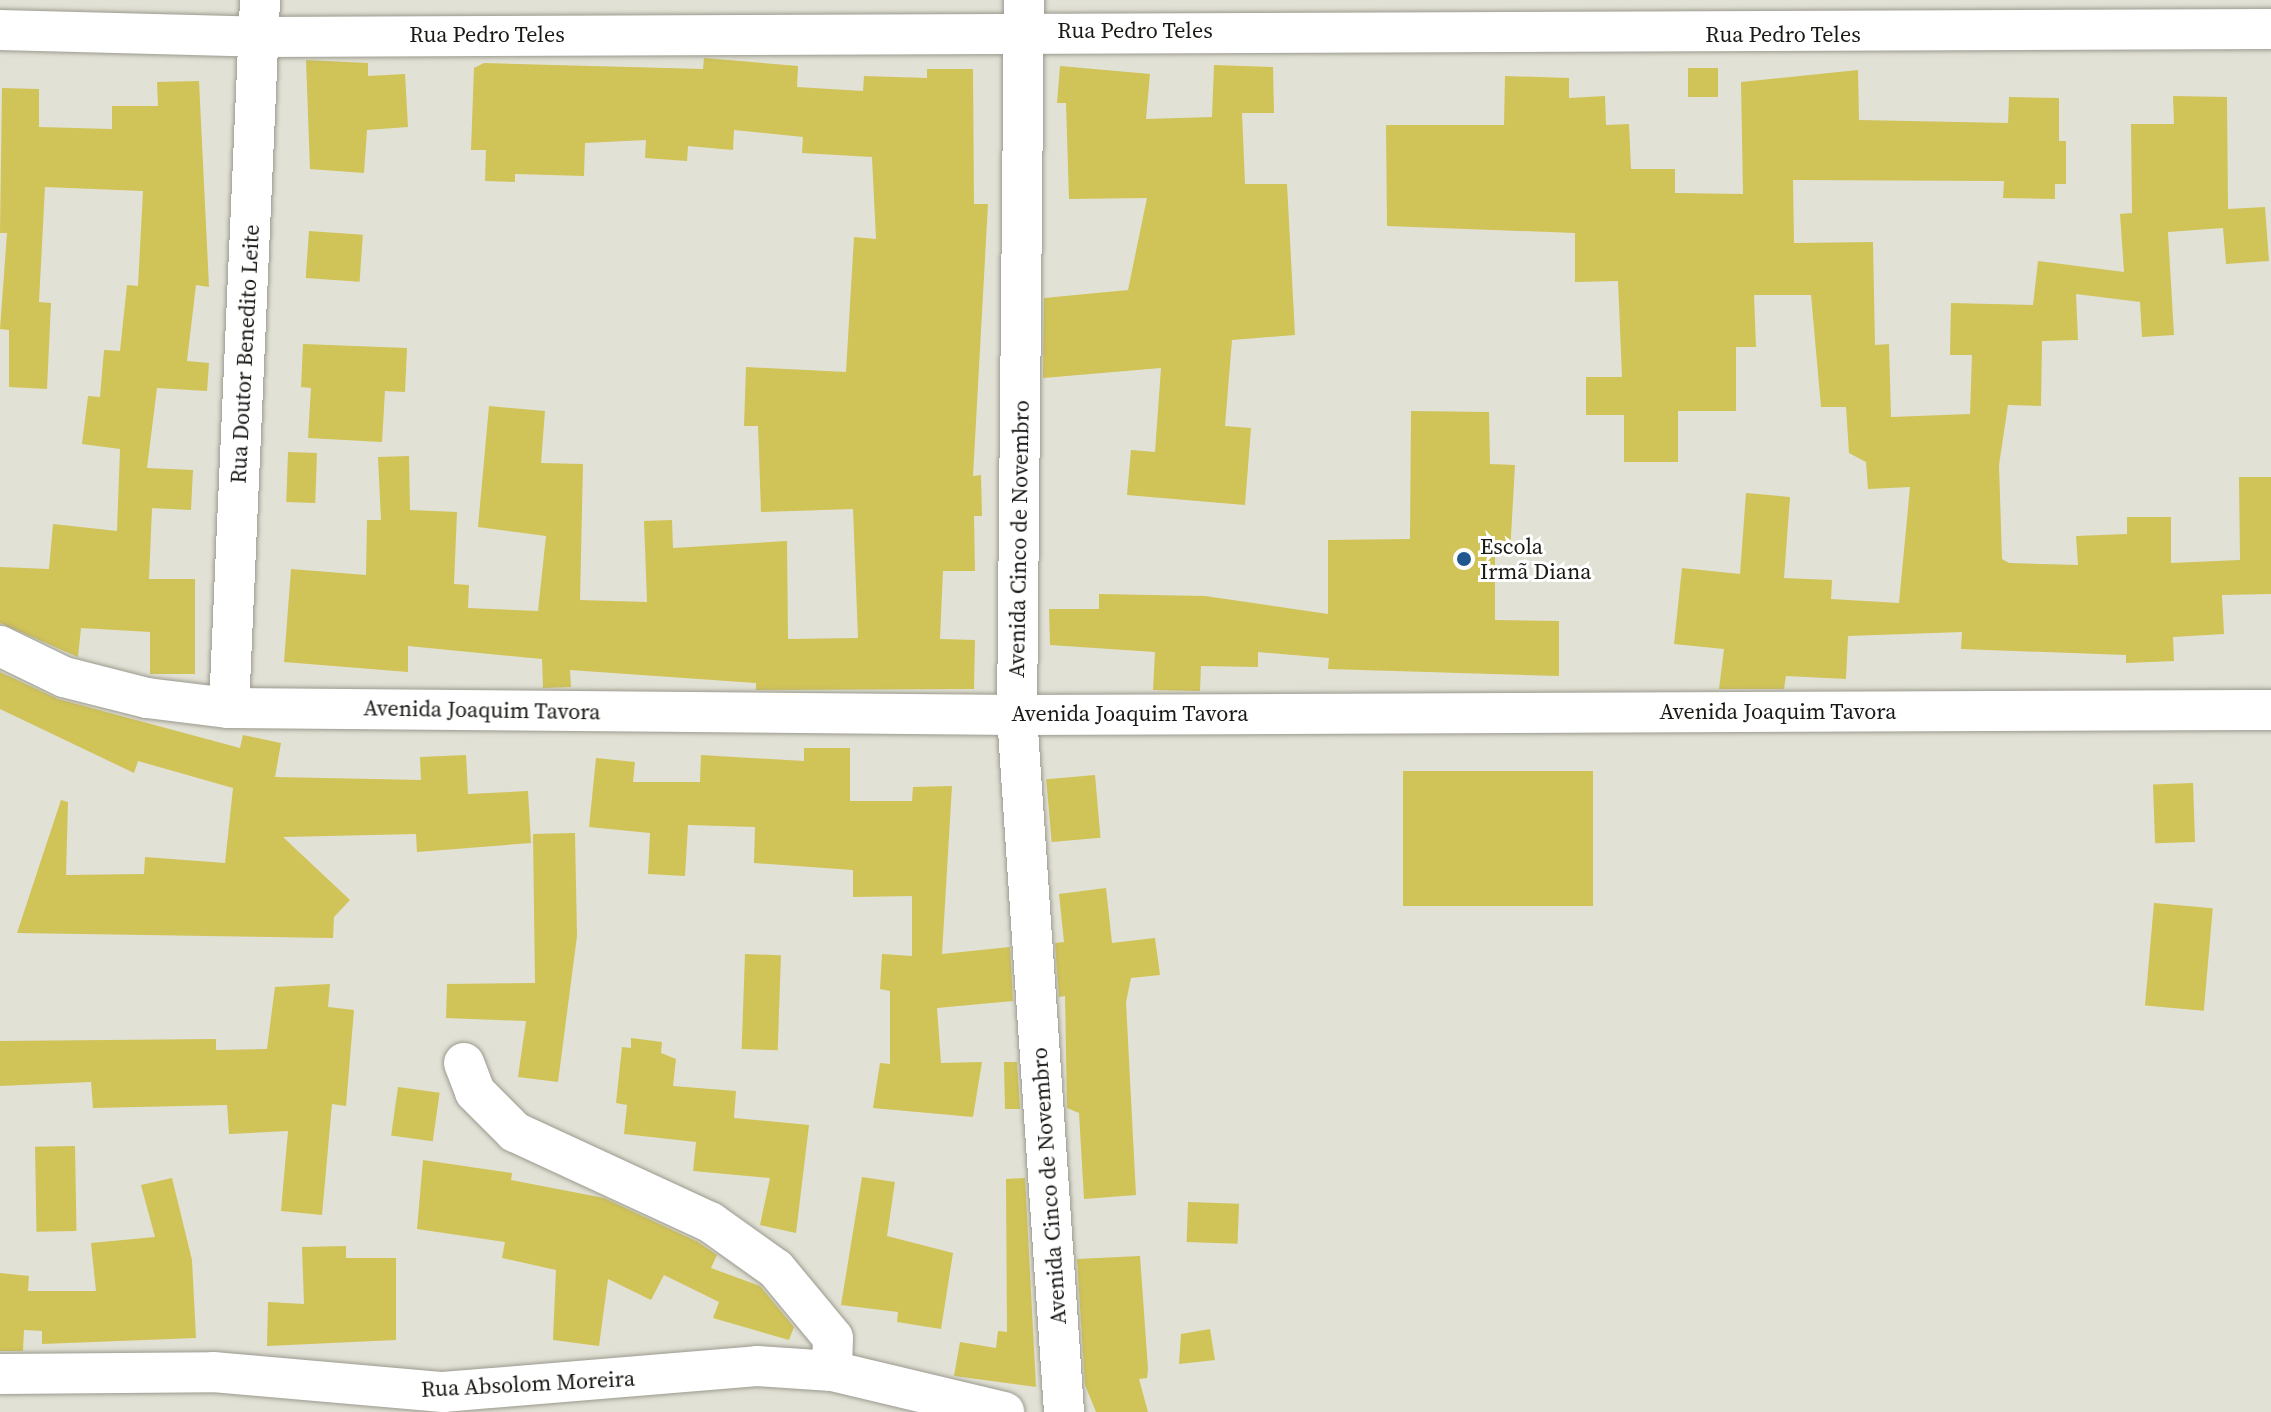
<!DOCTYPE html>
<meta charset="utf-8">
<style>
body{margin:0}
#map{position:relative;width:2271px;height:1412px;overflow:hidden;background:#e2e1d5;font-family:"Source Serif 4",serif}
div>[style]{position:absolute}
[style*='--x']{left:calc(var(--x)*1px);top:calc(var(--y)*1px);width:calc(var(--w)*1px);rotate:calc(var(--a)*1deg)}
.building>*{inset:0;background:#d0c358;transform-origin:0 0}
.roads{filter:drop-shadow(0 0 2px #9b9a8f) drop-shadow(0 0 2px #9b9a8f)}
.minor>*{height:40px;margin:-20px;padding:0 20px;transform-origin:20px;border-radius:20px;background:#fff}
.dots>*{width:22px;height:22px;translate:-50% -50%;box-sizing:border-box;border:4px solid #fff;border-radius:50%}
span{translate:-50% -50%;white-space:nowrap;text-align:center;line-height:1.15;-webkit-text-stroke:6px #fff;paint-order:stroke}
.street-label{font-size:22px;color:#191915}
.poi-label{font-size:22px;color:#191915}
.left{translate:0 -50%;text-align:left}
</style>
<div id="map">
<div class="building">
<div style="clip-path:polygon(704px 58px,798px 66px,797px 87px,863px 91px,864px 76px,927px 78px,927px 69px,973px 69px,974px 204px,988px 204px,973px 476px,981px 475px,982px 516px,974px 516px,975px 571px,943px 571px,940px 639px,975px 640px,974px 689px,756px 690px,756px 683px,570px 670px,571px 687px,543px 688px,542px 659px,408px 646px,408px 672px,284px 662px,291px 569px,366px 575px,367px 520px,381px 520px,378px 457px,409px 456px,410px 510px,457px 512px,454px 584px,469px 585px,468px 608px,538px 611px,546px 536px,478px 527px,489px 406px,545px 411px,541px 463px,583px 464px,580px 600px,647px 602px,644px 521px,672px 520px,673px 548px,787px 541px,788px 639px,858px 638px,853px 509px,761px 512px,758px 426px,744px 426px,746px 367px,846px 372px,854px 237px,876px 239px,872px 157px,802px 153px,803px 137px,734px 130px,733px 150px,688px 146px,687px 161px,645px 158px,646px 140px,585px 143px,584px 176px,515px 174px,515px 182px,485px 181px,486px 150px,471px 150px,474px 68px,484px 63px,703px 69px)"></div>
<div style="clip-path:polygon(306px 60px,368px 63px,368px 76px,405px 74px,408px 127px,367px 130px,364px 173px,310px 169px)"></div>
<div style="clip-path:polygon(1214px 65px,1273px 67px,1274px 113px,1242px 113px,1245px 184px,1287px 184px,1295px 335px,1232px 340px,1225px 426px,1251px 428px,1245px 505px,1127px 495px,1131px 450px,1155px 452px,1161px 368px,1043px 378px,1044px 298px,1128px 290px,1147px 198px,1069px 199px,1066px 103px,1057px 103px,1060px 66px,1150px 74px,1146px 119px,1212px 117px)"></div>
<div style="left:1688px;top:68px;width:30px;height:29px"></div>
<div style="clip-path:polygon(1858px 70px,1859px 120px,2008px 123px,2009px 97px,2059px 98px,2059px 141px,2066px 141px,2066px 184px,2055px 184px,2055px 199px,2003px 198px,2004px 181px,1793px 180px,1794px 243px,1873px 242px,1875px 345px,1889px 344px,1891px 417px,1970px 414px,1972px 355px,1950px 355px,1951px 303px,2033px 305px,2038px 261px,2124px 272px,2120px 214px,2132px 213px,2131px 124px,2174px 124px,2173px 96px,2227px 97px,2228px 209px,2265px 207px,2269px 261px,2226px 264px,2223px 228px,2168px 232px,2174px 335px,2142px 337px,2140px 302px,2076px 294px,2078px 340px,2042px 341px,2041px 406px,2008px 405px,1999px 465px,2002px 559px,2009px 563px,2078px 565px,2076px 536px,2127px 534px,2127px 517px,2171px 517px,2171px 563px,2240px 560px,2239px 477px,2271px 477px,2271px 594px,2222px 595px,2224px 634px,2173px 637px,2174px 661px,2126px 663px,2126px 655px,1961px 649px,1962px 632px,1848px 636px,1846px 679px,1786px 676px,1784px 689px,1719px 689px,1724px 649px,1674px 644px,1682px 568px,1740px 574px,1746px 493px,1790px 497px,1784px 578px,1832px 580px,1831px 599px,1899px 603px,1910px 487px,1868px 489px,1866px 462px,1849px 453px,1846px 407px,1821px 407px,1811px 295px,1754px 295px,1756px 347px,1736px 347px,1736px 411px,1678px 411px,1678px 462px,1624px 462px,1624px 415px,1586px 415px,1586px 377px,1622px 377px,1618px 281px,1575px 282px,1575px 233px,1387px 226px,1386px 125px,1504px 125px,1505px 76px,1569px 78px,1569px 98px,1605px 96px,1606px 125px,1629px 124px,1631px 169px,1675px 169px,1675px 193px,1743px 194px,1741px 82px)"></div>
<div style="clip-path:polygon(199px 81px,209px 287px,196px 285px,187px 361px,209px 363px,207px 391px,157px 388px,147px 468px,193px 470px,191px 510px,152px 508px,149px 579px,195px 579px,195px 674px,150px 674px,150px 632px,81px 628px,78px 657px,0 623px,0 567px,49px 569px,53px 524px,117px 531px,120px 449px,82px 444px,88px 396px,100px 397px,104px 350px,120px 351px,127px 285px,138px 286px,143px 191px,45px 187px,39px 302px,51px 303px,47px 389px,9px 387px,9px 330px,0 329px,7px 233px,0 233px,2px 88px,39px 89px,39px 127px,112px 129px,112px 106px,158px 106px,157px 82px)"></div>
<div style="left:309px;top:231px;width:54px;height:47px;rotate:4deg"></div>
<div style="clip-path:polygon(303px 344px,407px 348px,405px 392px,385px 391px,382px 442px,308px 438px,311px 388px,301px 387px)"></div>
<div style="clip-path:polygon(1411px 411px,1489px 412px,1490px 464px,1515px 465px,1510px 554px,1495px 554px,1495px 620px,1559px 621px,1559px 676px,1328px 669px,1329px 658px,1258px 652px,1258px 667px,1201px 666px,1200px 691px,1153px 690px,1155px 652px,1050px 645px,1049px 609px,1099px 609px,1099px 594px,1205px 596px,1328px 614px,1328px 540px,1410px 539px)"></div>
<div style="left:288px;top:452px;width:29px;height:50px;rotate:2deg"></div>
<div style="clip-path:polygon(0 672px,58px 699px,240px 748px,243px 735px,281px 743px,275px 777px,421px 780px,420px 757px,466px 755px,468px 794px,528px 791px,531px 843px,417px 852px,416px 834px,283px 837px,350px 900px,334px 917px,333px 938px,17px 933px,61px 800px,68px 802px,66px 875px,144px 874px,145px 857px,225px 863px,233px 788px,138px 761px,134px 773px,0 709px)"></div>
<div style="clip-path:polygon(804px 748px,850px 748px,850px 801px,912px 801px,913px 787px,952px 786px,942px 954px,1010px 947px,1013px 1001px,937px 1008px,941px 1063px,982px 1062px,973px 1117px,873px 1108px,880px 1063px,890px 1064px,890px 991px,880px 989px,882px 954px,912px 956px,912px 896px,853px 897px,853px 870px,754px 863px,755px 827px,688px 825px,685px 876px,648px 874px,650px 833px,589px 827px,596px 758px,635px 762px,633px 782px,700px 782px,701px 755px,804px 761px)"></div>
<div style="left:1403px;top:771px;width:190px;height:135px"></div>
<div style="left:1095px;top:775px;width:63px;height:49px;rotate:85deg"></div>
<div style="left:2193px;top:783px;width:59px;height:40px;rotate:88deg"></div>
<div style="clip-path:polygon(575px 833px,577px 936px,558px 1082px,518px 1077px,526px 1021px,446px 1018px,447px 984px,535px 983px,533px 834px)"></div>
<div style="clip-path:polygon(1106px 888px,1112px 943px,1155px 938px,1160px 975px,1131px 978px,1126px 1002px,1136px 1195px,1084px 1199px,1079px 1113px,1067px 1108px,1065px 996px,1059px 997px,1055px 943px,1064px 942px,1059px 894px)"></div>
<div style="left:2154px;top:903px;width:59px;height:103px;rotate:5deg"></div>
<div style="left:745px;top:954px;width:36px;height:95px;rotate:2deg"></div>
<div style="clip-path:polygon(330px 984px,328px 1007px,354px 1010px,346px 1106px,332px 1104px,322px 1215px,281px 1211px,288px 1131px,229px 1134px,227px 1105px,93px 1108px,91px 1082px,0 1086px,0 1041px,216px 1039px,216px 1050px,267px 1049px,275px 987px)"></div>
<div style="clip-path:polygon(631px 1038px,662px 1042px,661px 1053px,676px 1059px,673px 1086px,736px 1091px,734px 1118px,809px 1125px,796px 1233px,760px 1225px,770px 1178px,693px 1171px,696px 1142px,624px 1134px,627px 1105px,616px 1103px,622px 1047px,631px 1048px)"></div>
<div style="clip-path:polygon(1004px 1062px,1017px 1062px,1020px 1109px,1005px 1109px)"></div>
<div style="left:398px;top:1087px;width:42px;height:49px;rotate:8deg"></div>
<div style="left:75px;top:1146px;width:85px;height:40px;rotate:89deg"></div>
<div style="clip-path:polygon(423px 1160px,512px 1173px,511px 1180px,604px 1198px,698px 1242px,717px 1255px,711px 1268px,760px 1286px,794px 1327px,789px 1340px,713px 1318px,719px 1302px,664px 1275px,651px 1300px,608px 1279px,599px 1346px,553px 1340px,556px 1270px,502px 1258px,505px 1242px,417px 1229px)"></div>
<div style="clip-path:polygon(862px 1177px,895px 1182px,887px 1236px,953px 1253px,941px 1329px,897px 1322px,898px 1312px,841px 1305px)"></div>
<div style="clip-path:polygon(172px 1178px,192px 1260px,196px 1338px,42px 1344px,42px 1331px,24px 1330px,23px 1351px,0 1351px,0 1273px,29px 1276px,28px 1291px,96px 1291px,91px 1243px,155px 1237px,141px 1185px)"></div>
<div style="clip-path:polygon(1025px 1178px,1036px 1387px,954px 1376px,960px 1342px,996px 1348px,998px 1331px,1007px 1332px,1006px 1179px)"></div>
<div style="left:1188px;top:1202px;width:51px;height:40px;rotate:2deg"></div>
<div style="clip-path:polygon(346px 1246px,346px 1258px,396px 1258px,396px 1340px,267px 1346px,268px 1302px,304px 1304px,302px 1247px)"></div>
<div style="clip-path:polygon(1140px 1256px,1148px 1369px,1147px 1378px,1139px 1379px,1148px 1412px,1096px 1412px,1085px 1385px,1077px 1259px)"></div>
<div style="clip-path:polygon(1210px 1329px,1215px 1360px,1179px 1364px,1181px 1334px)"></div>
</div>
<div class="roads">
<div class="minor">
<div style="--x:1024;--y:0;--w:715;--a:90.56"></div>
<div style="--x:1017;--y:715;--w:699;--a:86.14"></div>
<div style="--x:0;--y:30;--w:260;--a:1.5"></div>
<div style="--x:260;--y:37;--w:2011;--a:-0.23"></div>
<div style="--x:0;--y:646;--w:71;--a:25.8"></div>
<div style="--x:64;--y:677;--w:86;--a:14.2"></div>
<div style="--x:147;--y:698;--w:83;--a:7"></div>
<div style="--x:229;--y:708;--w:788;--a:0.51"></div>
<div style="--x:1017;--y:715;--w:1254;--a:-0.23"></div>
<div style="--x:229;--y:708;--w:709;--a:-87.49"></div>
<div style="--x:464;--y:1063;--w:31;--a:69"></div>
<div style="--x:475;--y:1092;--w:57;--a:45"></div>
<div style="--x:515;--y:1132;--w:215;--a:24.8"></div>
<div style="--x:710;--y:1222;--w:81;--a:35.5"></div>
<div style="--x:776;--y:1269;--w:89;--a:50.4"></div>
<div style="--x:833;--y:1338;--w:33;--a:92"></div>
<div style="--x:0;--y:1374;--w:213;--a:-0.5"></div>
<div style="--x:213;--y:1372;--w:231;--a:5"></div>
<div style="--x:443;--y:1392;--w:315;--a:-4.7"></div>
<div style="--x:757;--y:1366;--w:75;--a:3.8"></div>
<div style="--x:832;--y:1371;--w:177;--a:13.4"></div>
</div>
</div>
<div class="dots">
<div style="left:1464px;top:559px;background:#21578f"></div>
</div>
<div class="street-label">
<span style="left:1135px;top:31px">Rua Pedro Teles</span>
<span style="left:487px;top:35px">Rua Pedro Teles</span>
<span style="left:1783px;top:35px">Rua Pedro Teles</span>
<span style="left:245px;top:354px;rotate:-87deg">Rua Doutor Benedito Leite</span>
<span style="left:1019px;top:539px;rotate:-89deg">Avenida Cinco de Novembro</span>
<span style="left:482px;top:710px;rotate:1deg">Avenida Joaquim Tavora</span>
<span style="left:1778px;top:712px">Avenida Joaquim Tavora</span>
<span style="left:1130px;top:714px">Avenida Joaquim Tavora</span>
<span style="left:1049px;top:1186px;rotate:-94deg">Avenida Cinco de Novembro</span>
<span style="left:528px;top:1384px;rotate:-3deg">Rua Absolom Moreira</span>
</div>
<div class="poi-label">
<span class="left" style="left:1480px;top:559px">Escola<br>Irmã Diana</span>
</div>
</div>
